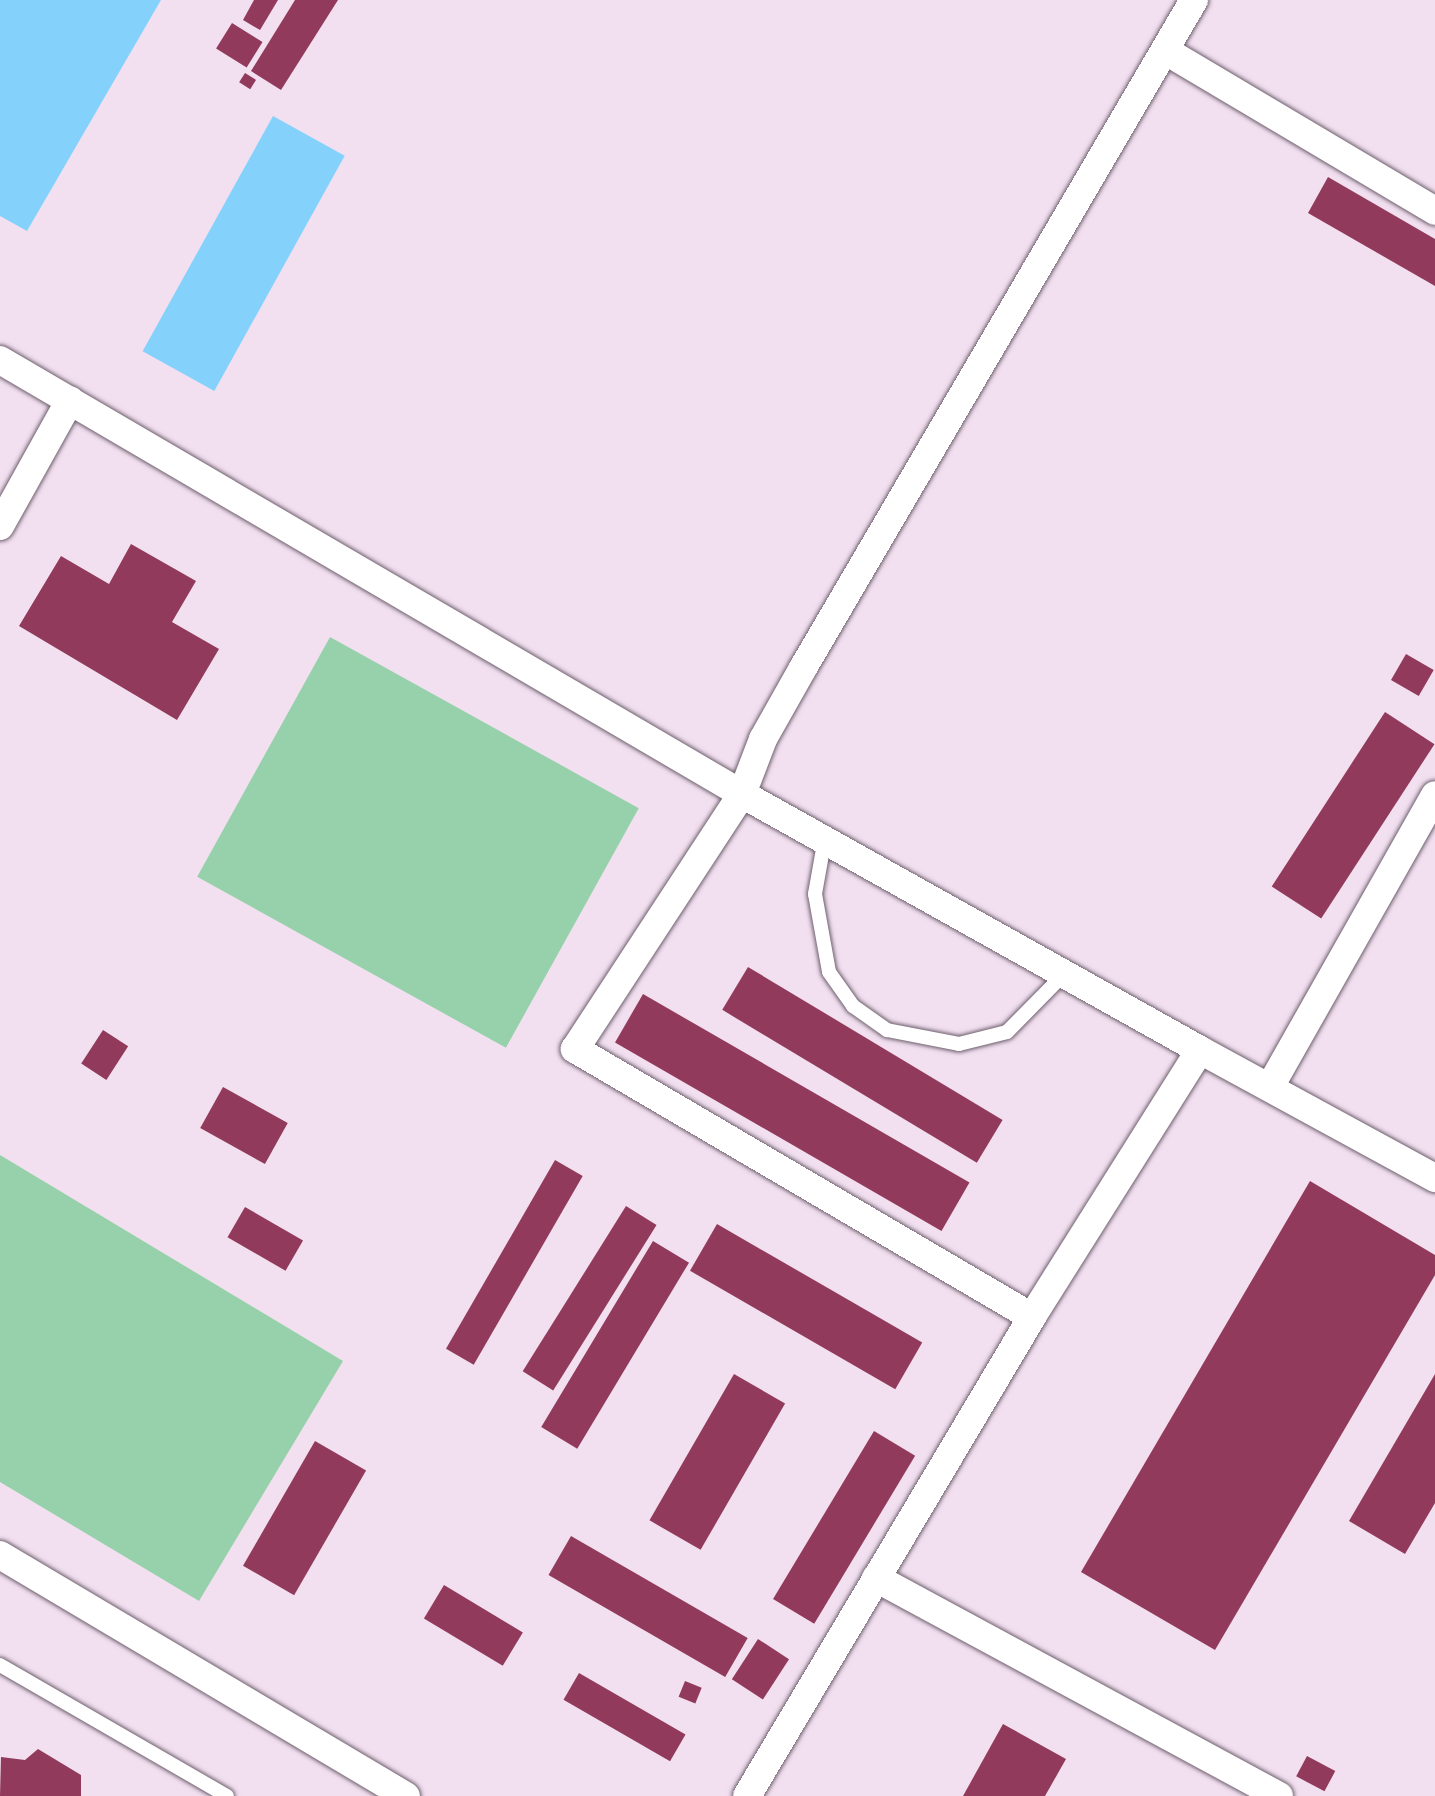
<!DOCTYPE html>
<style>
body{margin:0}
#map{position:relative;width:1435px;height:1796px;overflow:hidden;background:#f2e0f0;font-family:Quicksand,sans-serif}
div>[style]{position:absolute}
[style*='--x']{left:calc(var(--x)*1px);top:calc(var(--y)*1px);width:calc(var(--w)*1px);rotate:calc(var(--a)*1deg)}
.green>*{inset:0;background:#97d1ab;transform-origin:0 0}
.water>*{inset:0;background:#84d2fc;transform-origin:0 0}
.building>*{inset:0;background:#913a5b;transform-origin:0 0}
.roads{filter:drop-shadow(0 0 2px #6e5f6d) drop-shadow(0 0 2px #6e5f6d)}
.lane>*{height:14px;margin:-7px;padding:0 7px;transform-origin:7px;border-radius:7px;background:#fff}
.street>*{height:28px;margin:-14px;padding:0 14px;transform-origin:14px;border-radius:14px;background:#fff}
span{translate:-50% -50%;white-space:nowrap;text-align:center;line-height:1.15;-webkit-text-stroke:8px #fdeffb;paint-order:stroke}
</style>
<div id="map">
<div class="green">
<div style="left:330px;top:637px;width:353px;height:274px;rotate:29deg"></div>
<div style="clip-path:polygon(0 1155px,343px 1361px,199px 1601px,0 1482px)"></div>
</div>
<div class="water">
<div style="clip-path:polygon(0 0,161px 0,27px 231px,0 216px)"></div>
<div style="left:273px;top:116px;width:82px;height:269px;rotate:29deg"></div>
</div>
<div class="building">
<div style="clip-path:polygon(254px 0,278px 0,260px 30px,243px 20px)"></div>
<div style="clip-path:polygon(295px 0,338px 0,281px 90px,251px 71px)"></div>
<div style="left:232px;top:23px;width:36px;height:30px;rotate:32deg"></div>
<div style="left:245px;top:73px;width:13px;height:11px;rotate:32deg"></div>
<div style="clip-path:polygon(1328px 177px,1435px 239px,1435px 286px,1308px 213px)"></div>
<div style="clip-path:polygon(131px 544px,196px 581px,172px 622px,219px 649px,177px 720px,19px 626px,61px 556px,109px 584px)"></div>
<div style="left:1406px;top:654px;width:32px;height:30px;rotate:30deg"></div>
<div style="left:1385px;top:712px;width:59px;height:208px;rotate:33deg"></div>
<div style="left:748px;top:967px;width:297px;height:50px;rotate:31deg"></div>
<div style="left:643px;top:994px;width:377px;height:56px;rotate:30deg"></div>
<div style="left:103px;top:1030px;width:30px;height:40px;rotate:33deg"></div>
<div style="left:223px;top:1087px;width:74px;height:47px;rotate:29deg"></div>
<div style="left:555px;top:1160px;width:32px;height:218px;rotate:30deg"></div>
<div style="clip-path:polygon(1310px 1181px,1435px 1255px,1435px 1275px,1215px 1650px,1081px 1572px)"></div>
<div style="left:626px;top:1206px;width:36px;height:195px;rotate:32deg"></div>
<div style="left:245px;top:1207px;width:67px;height:35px;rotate:30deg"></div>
<div style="left:717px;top:1224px;width:237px;height:54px;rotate:30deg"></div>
<div style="left:653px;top:1241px;width:42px;height:217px;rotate:31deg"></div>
<div style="left:734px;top:1374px;width:59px;height:169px;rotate:30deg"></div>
<div style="clip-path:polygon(1435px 1374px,1435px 1503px,1405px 1554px,1349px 1521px)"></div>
<div style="left:874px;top:1431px;width:48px;height:196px;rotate:31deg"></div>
<div style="left:315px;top:1441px;width:59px;height:144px;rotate:30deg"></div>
<div style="left:571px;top:1536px;width:204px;height:45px;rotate:30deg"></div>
<div style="left:444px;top:1585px;width:92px;height:39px;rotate:31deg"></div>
<div style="left:758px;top:1639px;width:37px;height:48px;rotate:33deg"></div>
<div style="left:579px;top:1673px;width:123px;height:31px;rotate:30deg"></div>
<div style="left:685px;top:1681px;width:18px;height:17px;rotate:22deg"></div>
<div style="clip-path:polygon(1003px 1724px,1066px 1759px,1045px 1796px,963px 1796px)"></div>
<div style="clip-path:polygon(38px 1749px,81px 1775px,81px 1796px,0 1796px,1px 1757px,25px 1760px)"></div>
<div style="left:1307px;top:1756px;width:32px;height:23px;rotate:28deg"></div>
</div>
<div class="roads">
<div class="lane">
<div style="--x:829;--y:841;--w:10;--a:127"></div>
<div style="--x:823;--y:849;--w:46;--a:100.1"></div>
<div style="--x:815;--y:894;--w:79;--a:79.8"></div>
<div style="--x:829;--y:972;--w:42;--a:54.8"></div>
<div style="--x:853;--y:1006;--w:42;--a:35.2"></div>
<div style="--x:887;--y:1030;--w:73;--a:11"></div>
<div style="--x:959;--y:1044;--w:49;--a:-14"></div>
<div style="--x:1007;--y:1032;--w:83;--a:-45.5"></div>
<div style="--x:0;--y:1665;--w:262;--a:30"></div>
</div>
<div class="street">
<div style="--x:1166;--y:51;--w:313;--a:30.7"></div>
<div style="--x:0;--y:360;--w:860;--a:30.32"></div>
<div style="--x:742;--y:794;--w:525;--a:29.2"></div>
<div style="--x:1200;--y:1050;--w:315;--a:122.2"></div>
<div style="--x:1032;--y:1317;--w:557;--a:120.75"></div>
<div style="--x:0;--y:526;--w:144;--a:-60.9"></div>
<div style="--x:1200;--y:1050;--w:268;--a:28.6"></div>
<div style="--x:1271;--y:1085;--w:333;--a:-60.5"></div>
<div style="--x:1032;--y:1317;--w:530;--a:-149.61"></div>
<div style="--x:575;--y:1049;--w:305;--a:-56.8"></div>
<div style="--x:742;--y:794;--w:59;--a:-69.1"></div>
<div style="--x:763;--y:739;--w:81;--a:-60.6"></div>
<div style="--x:803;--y:668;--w:774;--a:-59.66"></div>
<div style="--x:0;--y:1555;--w:472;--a:30.7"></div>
<div style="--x:876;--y:1578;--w:458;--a:28.4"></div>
</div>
</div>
</div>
